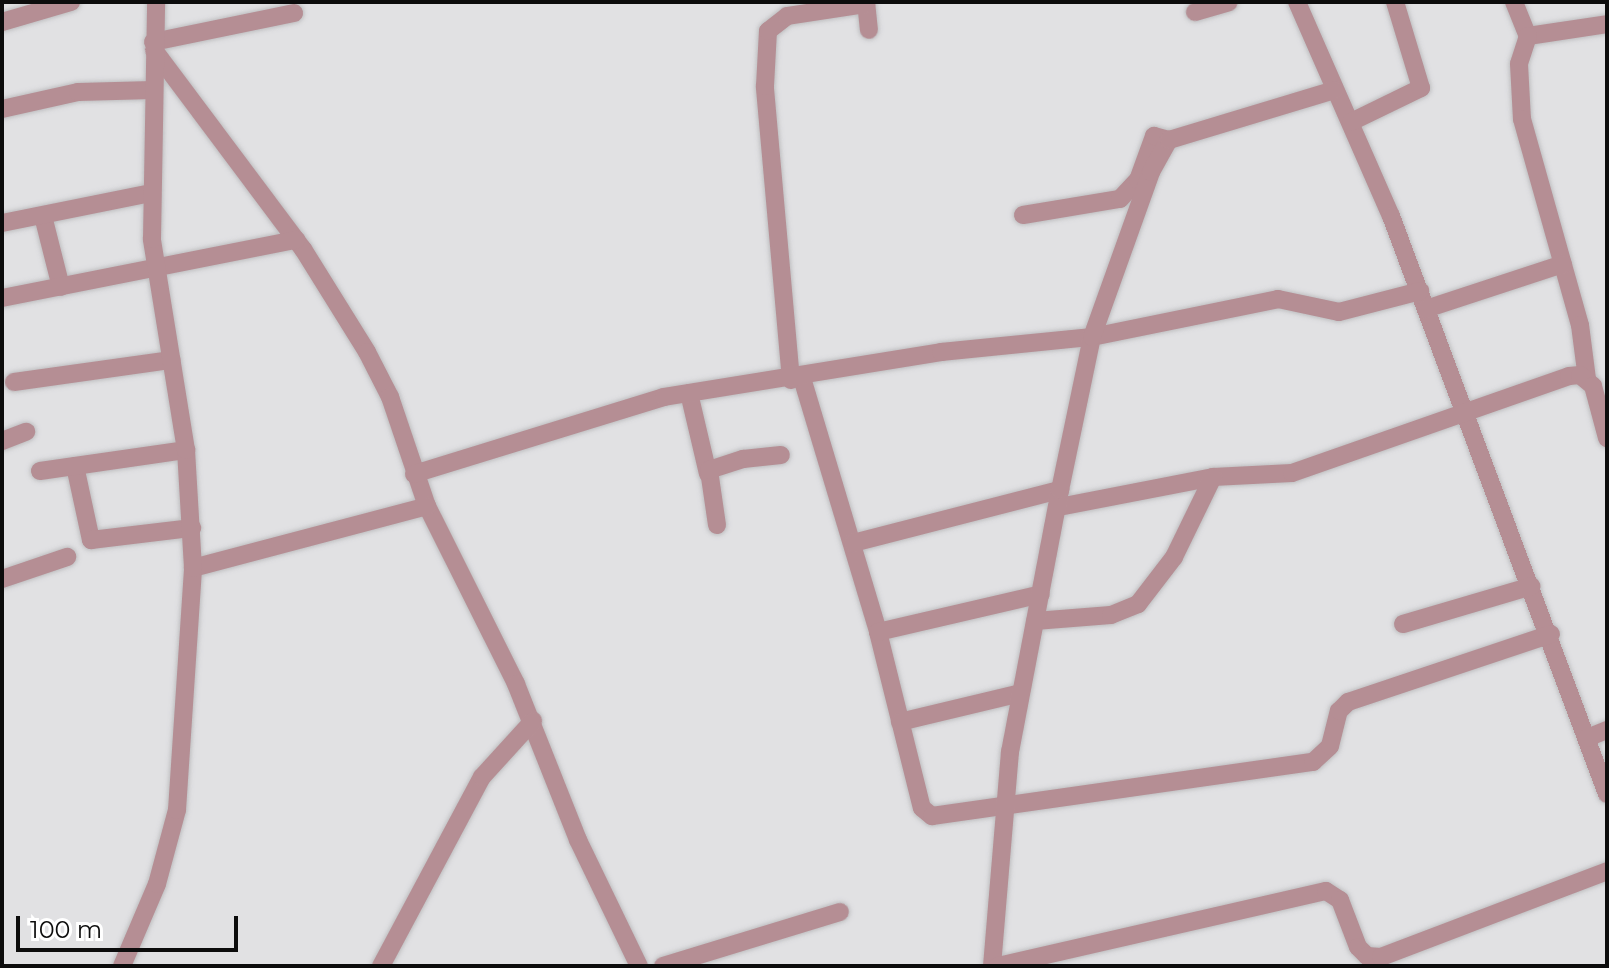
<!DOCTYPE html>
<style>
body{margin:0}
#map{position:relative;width:1609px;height:968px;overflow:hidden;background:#e1e1e3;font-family:Montserrat,sans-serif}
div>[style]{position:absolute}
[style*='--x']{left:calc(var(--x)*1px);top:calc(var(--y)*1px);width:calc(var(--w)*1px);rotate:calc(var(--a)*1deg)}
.roads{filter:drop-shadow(0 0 2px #bfbfc1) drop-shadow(0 0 2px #bfbfc1)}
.minor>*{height:18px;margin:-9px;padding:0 9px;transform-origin:9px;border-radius:9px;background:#b58e94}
span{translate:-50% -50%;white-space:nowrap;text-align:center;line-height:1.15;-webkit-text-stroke:8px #fff;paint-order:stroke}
.frame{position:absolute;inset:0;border:4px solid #0c0c0c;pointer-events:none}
.scale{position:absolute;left:16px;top:916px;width:222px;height:36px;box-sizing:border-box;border:4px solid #0c0c0c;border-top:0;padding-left:10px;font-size:24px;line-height:28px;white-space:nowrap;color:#0c0c0c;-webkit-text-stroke:6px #fff;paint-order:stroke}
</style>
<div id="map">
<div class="roads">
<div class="minor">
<div style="--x:866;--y:2;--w:28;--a:84"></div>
<div style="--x:1297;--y:2;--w:234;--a:66.3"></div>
<div style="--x:1391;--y:216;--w:617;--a:69.51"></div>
<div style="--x:1514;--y:2;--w:37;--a:68"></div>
<div style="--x:1528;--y:36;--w:80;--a:-8.6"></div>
<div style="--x:1195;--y:12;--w:35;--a:-16"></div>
<div style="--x:2;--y:22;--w:72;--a:-16.2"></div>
<div style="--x:1528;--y:36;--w:29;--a:108"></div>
<div style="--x:1519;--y:64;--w:55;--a:86.9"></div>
<div style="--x:1522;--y:119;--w:214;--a:74.3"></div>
<div style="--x:1580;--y:325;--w:54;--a:82.6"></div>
<div style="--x:153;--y:42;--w:144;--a:-11.6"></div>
<div style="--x:154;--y:50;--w:249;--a:53.2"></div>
<div style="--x:303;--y:249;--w:121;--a:58.1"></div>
<div style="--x:367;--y:352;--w:51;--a:62.9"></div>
<div style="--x:390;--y:397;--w:115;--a:71.3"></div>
<div style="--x:427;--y:506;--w:199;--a:63.4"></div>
<div style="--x:516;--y:684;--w:168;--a:68.3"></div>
<div style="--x:578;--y:840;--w:140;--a:64.2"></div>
<div style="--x:2;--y:109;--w:78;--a:-12.6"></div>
<div style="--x:78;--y:92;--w:75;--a:-1.5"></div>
<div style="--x:1351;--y:122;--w:78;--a:-25.9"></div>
<div style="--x:1421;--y:88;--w:90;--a:-106.8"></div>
<div style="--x:1023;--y:215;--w:98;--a:-9.4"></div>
<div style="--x:1120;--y:199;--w:26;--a:-47"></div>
<div style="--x:1138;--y:180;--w:47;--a:-70"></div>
<div style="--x:1154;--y:136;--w:16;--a:15"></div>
<div style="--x:43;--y:216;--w:73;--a:75.8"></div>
<div style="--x:2;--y:223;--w:152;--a:-11.4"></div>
<div style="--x:2;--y:298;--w:300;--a:-11.2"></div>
<div style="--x:1426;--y:309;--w:144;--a:-18.2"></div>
<div style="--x:802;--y:378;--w:265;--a:73.3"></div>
<div style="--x:878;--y:632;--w:181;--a:76"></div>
<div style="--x:922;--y:808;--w:13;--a:39"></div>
<div style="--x:932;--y:816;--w:385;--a:-8.1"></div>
<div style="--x:1313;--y:762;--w:23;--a:-43"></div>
<div style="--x:1330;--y:746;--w:36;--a:-76"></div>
<div style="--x:1339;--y:711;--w:13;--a:-45"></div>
<div style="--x:1348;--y:702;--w:214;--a:-18.5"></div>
<div style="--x:791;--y:380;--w:295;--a:-95.1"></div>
<div style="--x:765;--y:86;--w:55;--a:-86.9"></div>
<div style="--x:768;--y:31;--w:24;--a:-38"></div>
<div style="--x:787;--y:16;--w:80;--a:-8.6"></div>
<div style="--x:14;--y:382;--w:159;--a:-8"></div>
<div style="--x:689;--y:393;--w:83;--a:76.8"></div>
<div style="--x:2;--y:441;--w:26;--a:-21"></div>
<div style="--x:75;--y:466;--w:76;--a:77.8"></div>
<div style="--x:91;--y:540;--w:102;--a:-6.8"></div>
<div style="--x:40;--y:471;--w:148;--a:-8.2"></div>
<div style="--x:414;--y:474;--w:262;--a:-17.1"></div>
<div style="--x:664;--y:397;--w:281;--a:-9.2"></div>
<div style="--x:941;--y:352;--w:152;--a:-5.7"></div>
<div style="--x:1092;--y:337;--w:190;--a:-11.5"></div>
<div style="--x:1278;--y:299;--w:62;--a:12"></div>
<div style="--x:1339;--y:312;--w:84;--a:-14.5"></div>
<div style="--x:1059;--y:507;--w:157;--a:-11"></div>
<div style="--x:1213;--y:477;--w:79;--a:-2.9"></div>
<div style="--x:1292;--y:473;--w:293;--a:-19.3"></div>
<div style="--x:1569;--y:376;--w:11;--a:-5"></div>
<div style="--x:1580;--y:375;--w:17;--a:40"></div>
<div style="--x:1593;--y:386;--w:54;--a:74.9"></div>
<div style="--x:717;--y:525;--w:56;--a:-98.3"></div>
<div style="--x:709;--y:470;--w:36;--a:-18"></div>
<div style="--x:743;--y:459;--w:38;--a:-6"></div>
<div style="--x:853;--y:543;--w:214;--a:-14.4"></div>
<div style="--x:193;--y:568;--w:242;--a:-14.8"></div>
<div style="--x:2;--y:579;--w:69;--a:-18.7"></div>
<div style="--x:1035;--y:621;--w:76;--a:-4.5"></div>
<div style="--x:1111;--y:615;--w:29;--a:-22"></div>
<div style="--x:1138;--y:604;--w:59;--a:-52.5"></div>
<div style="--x:1174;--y:557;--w:89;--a:-64"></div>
<div style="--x:1403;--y:624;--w:134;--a:-16.4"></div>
<div style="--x:878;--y:632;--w:167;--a:-13.1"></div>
<div style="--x:900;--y:722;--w:124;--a:-13.5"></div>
<div style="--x:1587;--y:738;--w:22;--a:-22"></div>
<div style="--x:122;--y:966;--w:89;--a:-66.9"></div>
<div style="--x:157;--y:884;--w:77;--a:-74.9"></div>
<div style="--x:177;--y:810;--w:243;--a:-86.2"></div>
<div style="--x:193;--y:568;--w:118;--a:-93.4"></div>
<div style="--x:186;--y:450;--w:214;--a:-99.2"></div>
<div style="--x:152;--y:239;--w:237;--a:-89"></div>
<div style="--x:381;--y:966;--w:214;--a:-61.9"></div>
<div style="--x:482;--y:777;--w:76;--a:-47.7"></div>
<div style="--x:663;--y:966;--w:185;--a:-17"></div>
<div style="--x:992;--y:966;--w:215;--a:-85.2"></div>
<div style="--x:1010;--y:752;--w:267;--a:-79.2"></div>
<div style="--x:1060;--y:490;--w:156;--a:-78.2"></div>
<div style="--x:1092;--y:337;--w:175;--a:-70.3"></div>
<div style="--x:1151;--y:172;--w:37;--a:-61"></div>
<div style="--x:1169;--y:140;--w:173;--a:-16.8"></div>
<div style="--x:998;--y:966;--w:336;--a:-12.9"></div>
<div style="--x:1326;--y:891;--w:17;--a:33"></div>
<div style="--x:1340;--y:900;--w:50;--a:69"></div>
<div style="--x:1358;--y:947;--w:13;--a:45"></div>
<div style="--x:1367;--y:956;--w:14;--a:4"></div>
<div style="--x:1381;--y:957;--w:242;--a:-20.8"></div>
</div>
</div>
<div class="frame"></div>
<div class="scale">100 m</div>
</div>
